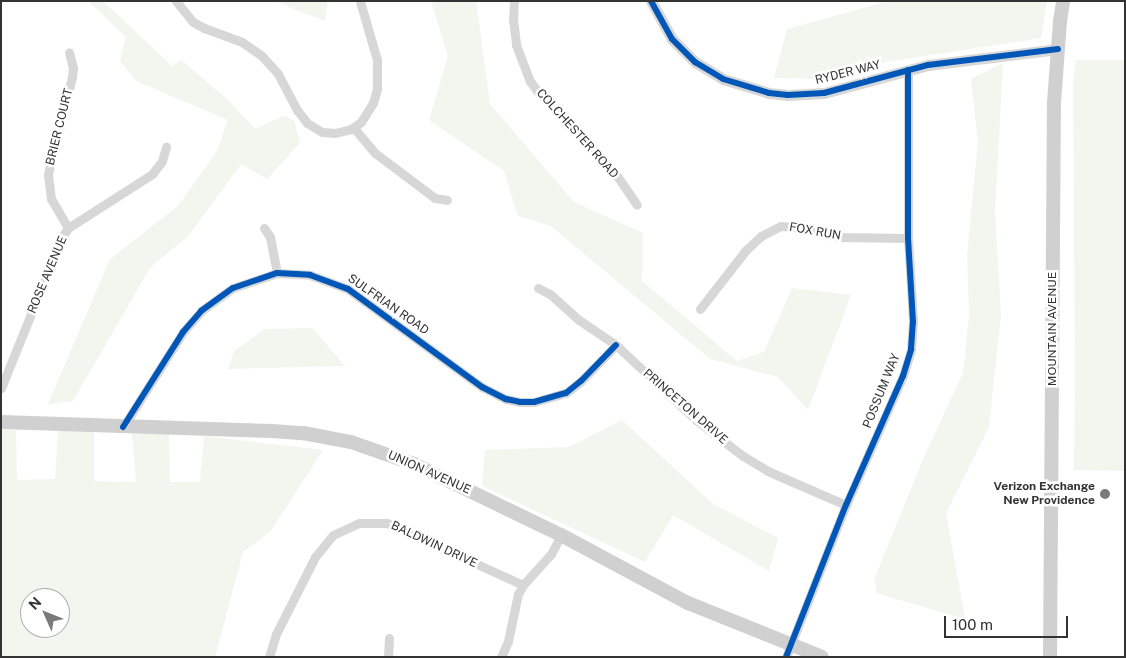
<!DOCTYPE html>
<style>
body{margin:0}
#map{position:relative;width:1126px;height:658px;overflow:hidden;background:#fff;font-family:"Public Sans",sans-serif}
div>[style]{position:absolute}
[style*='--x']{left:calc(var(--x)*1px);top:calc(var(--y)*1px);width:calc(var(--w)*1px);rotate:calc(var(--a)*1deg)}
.green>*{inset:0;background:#f2f6ee}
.minor>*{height:9px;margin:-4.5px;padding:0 4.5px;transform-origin:4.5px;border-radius:4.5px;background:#d7d7d7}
.tertiary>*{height:11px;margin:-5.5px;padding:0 5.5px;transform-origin:5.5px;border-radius:5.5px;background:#d7d7d7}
.secondary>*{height:14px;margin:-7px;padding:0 7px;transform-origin:7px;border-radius:7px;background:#d0d0d0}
.cycleway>*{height:6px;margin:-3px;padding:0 3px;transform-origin:3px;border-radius:3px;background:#0057b8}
.dots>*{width:14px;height:14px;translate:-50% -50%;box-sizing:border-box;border:2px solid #fff;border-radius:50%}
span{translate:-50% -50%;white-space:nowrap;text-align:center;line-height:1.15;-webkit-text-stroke:5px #fff;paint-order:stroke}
.street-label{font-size:12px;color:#333}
.poi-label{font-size:12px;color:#333;font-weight:700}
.right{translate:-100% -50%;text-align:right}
.frame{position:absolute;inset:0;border:2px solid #333;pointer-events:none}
.north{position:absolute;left:20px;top:588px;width:50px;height:50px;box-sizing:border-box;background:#fff;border:1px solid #adadad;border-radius:50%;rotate:314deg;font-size:14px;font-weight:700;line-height:20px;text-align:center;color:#333}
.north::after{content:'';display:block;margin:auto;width:18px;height:22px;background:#7a7a7a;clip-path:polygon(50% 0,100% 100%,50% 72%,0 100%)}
.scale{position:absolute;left:944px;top:616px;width:124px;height:22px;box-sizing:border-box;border:2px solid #333;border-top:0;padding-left:6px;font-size:15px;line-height:18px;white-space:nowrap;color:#333;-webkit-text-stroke:4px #fff;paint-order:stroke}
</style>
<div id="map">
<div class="green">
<div style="clip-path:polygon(88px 1px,103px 1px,172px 66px,181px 60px,226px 98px,255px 129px,283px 116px,294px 120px,300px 143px,267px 179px,241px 164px,189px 235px,150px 268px,73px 401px,48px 404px,110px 259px,178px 206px,218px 149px,228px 120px,136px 81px,120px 61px,126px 37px)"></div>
<div style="clip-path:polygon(276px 1px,328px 1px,325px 21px,291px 8px)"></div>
<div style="clip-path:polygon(431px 1px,476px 1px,490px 104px,574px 202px,643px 233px,642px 281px,737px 361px,764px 352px,792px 288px,851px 295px,808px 410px,778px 377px,710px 359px,551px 226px,518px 216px,504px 171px,429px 120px,448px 56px)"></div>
<div style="clip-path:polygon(889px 1px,1047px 1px,1041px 38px,880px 63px,825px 79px,774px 78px,787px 29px)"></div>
<div style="clip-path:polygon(1076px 60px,1125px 60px,1125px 471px,1074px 470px,1075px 375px,1073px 81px)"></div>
<div style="clip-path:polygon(1003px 63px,995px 212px,1001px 315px,989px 427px,946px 513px,965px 619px,876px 593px,875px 577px,924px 457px,963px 373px,969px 315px,967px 255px,978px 142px,971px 79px)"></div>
<div style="clip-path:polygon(312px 328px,345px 366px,228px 369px,234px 351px,265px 329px)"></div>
<div style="clip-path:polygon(622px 420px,713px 504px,778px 538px,769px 571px,673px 515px,645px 562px,482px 486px,485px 450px,569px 447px)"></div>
<div style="clip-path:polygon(evenodd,1px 430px,16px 430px,17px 480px,55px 479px,58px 431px,94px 431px,94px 481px,136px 482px,132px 434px,169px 434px,170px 482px,200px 482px,204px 436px,323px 450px,270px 532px,243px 552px,215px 657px,1px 657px,1px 430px,30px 598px,60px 598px,60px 628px,30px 628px,30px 598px)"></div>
</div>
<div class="minor">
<div style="--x:176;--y:1;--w:27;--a:51"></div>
<div style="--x:193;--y:22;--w:13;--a:29"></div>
<div style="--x:204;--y:28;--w:40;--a:20.2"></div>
<div style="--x:242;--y:42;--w:24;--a:35"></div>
<div style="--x:262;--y:56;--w:24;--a:48"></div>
<div style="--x:278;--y:74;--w:41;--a:62.2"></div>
<div style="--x:297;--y:110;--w:16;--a:52"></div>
<div style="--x:307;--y:123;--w:17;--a:31"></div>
<div style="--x:322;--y:132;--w:13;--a:4"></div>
<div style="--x:335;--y:133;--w:16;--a:-14"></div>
<div style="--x:351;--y:129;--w:12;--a:-35"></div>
<div style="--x:361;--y:122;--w:22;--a:-58"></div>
<div style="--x:373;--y:103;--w:15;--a:-74"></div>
<div style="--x:377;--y:89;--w:29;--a:-90"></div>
<div style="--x:377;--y:60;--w:61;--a:-106.1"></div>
<div style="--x:514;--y:1;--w:18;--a:93"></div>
<div style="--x:513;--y:19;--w:26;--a:83"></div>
<div style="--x:516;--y:45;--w:39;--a:69"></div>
<div style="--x:530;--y:81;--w:14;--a:54"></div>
<div style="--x:538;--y:92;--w:108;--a:46.1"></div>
<div style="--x:613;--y:170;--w:42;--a:55.6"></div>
<div style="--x:354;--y:128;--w:33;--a:50"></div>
<div style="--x:375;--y:153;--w:75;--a:36.9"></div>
<div style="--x:435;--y:198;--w:12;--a:9"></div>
<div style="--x:68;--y:228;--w:34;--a:-120"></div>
<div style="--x:51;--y:199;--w:25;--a:-97"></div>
<div style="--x:48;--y:174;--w:100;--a:-76.1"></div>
<div style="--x:72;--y:77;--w:9;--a:-84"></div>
<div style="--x:73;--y:68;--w:16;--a:-104"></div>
<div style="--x:264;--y:228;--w:11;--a:56"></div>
<div style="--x:270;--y:237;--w:37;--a:79"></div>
<div style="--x:538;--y:288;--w:13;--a:27"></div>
<div style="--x:550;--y:294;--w:39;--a:42"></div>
<div style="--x:579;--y:320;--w:45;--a:34"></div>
<div style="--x:616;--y:345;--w:110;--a:43.2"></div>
<div style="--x:696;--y:420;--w:59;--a:37.5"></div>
<div style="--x:743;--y:456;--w:31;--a:31"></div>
<div style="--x:770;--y:472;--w:83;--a:23.5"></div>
<div style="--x:700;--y:309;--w:75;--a:-52.1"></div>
<div style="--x:746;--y:250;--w:21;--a:-43"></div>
<div style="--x:761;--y:236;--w:22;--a:-27"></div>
<div style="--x:781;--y:226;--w:13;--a:4"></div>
<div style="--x:794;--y:227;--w:45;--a:12.8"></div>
<div style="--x:838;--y:237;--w:70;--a:0.8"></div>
<div style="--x:1;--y:388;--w:163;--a:-68"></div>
<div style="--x:62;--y:237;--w:11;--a:-56"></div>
<div style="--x:68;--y:228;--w:100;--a:-32.7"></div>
<div style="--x:152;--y:174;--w:16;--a:-52"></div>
<div style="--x:162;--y:161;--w:15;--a:-74"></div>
<div style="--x:123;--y:427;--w:112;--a:-57.7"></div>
<div style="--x:183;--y:332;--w:28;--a:-49"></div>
<div style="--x:201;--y:311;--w:39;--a:-36"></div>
<div style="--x:233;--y:288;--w:46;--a:-18.8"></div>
<div style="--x:277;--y:273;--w:33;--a:3"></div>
<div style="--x:310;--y:275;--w:40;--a:20.2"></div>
<div style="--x:348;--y:289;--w:166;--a:36.2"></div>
<div style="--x:482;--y:387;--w:27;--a:27"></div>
<div style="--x:506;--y:399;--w:14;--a:12"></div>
<div style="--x:520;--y:402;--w:14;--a:0"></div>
<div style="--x:534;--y:402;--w:33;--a:-16"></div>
<div style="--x:566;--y:393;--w:19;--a:-39"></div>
<div style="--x:581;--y:381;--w:50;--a:-45.8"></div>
<div style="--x:269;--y:657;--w:24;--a:-73"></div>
<div style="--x:276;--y:634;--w:86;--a:-63.1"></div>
<div style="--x:315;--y:557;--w:28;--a:-51"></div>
<div style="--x:333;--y:535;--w:29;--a:-25"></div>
<div style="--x:359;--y:523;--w:28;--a:0"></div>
<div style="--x:387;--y:523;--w:149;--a:24.5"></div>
<div style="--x:388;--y:657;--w:19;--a:-87"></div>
<div style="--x:501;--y:657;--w:17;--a:-66"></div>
<div style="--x:508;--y:641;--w:48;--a:-78"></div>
<div style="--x:518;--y:594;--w:10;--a:-61"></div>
<div style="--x:523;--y:585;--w:42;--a:-47.9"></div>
<div style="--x:551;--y:554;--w:21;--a:-62"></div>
<div style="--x:786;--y:657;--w:163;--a:-68.5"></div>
<div style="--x:846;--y:505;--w:141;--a:-66.2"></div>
<div style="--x:903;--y:376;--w:28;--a:-73"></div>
<div style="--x:911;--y:349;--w:27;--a:-86"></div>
<div style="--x:913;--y:322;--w:84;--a:-93.4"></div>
<div style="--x:908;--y:238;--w:168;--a:-90"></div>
</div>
<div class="tertiary">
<div style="--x:651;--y:1;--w:43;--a:61.1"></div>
<div style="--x:672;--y:39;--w:33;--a:45"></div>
<div style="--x:695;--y:62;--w:33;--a:31"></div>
<div style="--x:723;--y:79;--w:48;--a:16.9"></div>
<div style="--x:769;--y:93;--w:19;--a:6"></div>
<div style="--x:788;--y:95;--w:36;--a:-3"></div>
<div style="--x:824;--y:93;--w:108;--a:-15.1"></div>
<div style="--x:928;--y:65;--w:131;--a:-7"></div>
</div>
<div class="secondary">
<div style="--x:1;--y:422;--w:271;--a:1.9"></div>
<div style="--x:272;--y:431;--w:31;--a:4"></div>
<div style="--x:303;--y:433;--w:49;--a:10.6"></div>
<div style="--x:351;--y:442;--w:67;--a:19.2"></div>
<div style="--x:414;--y:464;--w:163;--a:25.8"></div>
<div style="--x:561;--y:535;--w:144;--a:28.2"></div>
<div style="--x:688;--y:603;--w:144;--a:21.9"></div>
<div style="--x:1050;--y:657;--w:554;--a:-89.59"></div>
<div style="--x:1054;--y:103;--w:82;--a:-85.8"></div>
<div style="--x:1060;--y:21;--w:20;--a:-81"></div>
</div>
<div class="cycleway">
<div style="--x:651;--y:1;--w:43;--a:61.1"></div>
<div style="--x:672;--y:39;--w:33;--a:45"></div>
<div style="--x:695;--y:62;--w:33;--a:31"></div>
<div style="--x:723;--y:79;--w:48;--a:16.9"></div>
<div style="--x:769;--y:93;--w:19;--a:6"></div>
<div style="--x:788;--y:95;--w:36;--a:-3"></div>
<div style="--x:824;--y:93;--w:108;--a:-15.1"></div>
<div style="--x:928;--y:65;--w:131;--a:-7"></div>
<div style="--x:123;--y:427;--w:112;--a:-57.7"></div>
<div style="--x:183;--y:332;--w:28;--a:-49"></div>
<div style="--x:201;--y:311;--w:39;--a:-36"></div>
<div style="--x:233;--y:288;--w:46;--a:-18.8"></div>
<div style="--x:277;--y:273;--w:33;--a:3"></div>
<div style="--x:310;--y:275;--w:40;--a:20.2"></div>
<div style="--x:348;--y:289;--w:166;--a:36.2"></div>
<div style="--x:482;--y:387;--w:27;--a:27"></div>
<div style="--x:506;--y:399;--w:14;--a:12"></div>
<div style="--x:520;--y:402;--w:14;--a:0"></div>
<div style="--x:534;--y:402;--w:33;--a:-16"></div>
<div style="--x:566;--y:393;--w:19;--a:-39"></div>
<div style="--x:581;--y:381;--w:50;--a:-45.8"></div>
<div style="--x:786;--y:657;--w:163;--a:-68.5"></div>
<div style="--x:846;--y:505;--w:141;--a:-66.2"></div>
<div style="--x:903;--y:376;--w:28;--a:-73"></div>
<div style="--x:911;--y:349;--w:27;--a:-86"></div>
<div style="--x:913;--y:322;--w:84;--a:-93.4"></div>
<div style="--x:908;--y:238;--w:168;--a:-90"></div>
</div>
<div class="dots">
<div style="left:1105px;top:494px;background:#7a7a7a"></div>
</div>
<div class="street-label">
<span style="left:848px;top:73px;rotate:-14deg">RYDER WAY</span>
<span style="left:60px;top:127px;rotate:-76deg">BRIER COURT</span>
<span style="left:577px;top:134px;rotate:48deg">COLCHESTER ROAD</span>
<span style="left:815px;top:232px;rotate:10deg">FOX RUN</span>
<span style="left:48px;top:275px;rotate:-67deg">ROSE AVENUE</span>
<span style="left:388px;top:305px;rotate:35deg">SULFRIAN ROAD</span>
<span style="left:1053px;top:329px;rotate:-90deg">MOUNTAIN AVENUE</span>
<span style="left:882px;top:391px;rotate:-68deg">POSSUM WAY</span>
<span style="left:685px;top:407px;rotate:41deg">PRINCETON DRIVE</span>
<span style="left:429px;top:473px;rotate:24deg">UNION AVENUE</span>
<span style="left:434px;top:545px;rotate:25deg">BALDWIN DRIVE</span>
</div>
<div class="poi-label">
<span class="right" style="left:1095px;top:494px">Verizon Exchange<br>New Providence</span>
</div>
<div class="frame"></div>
<div class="north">N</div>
<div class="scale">100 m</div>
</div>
